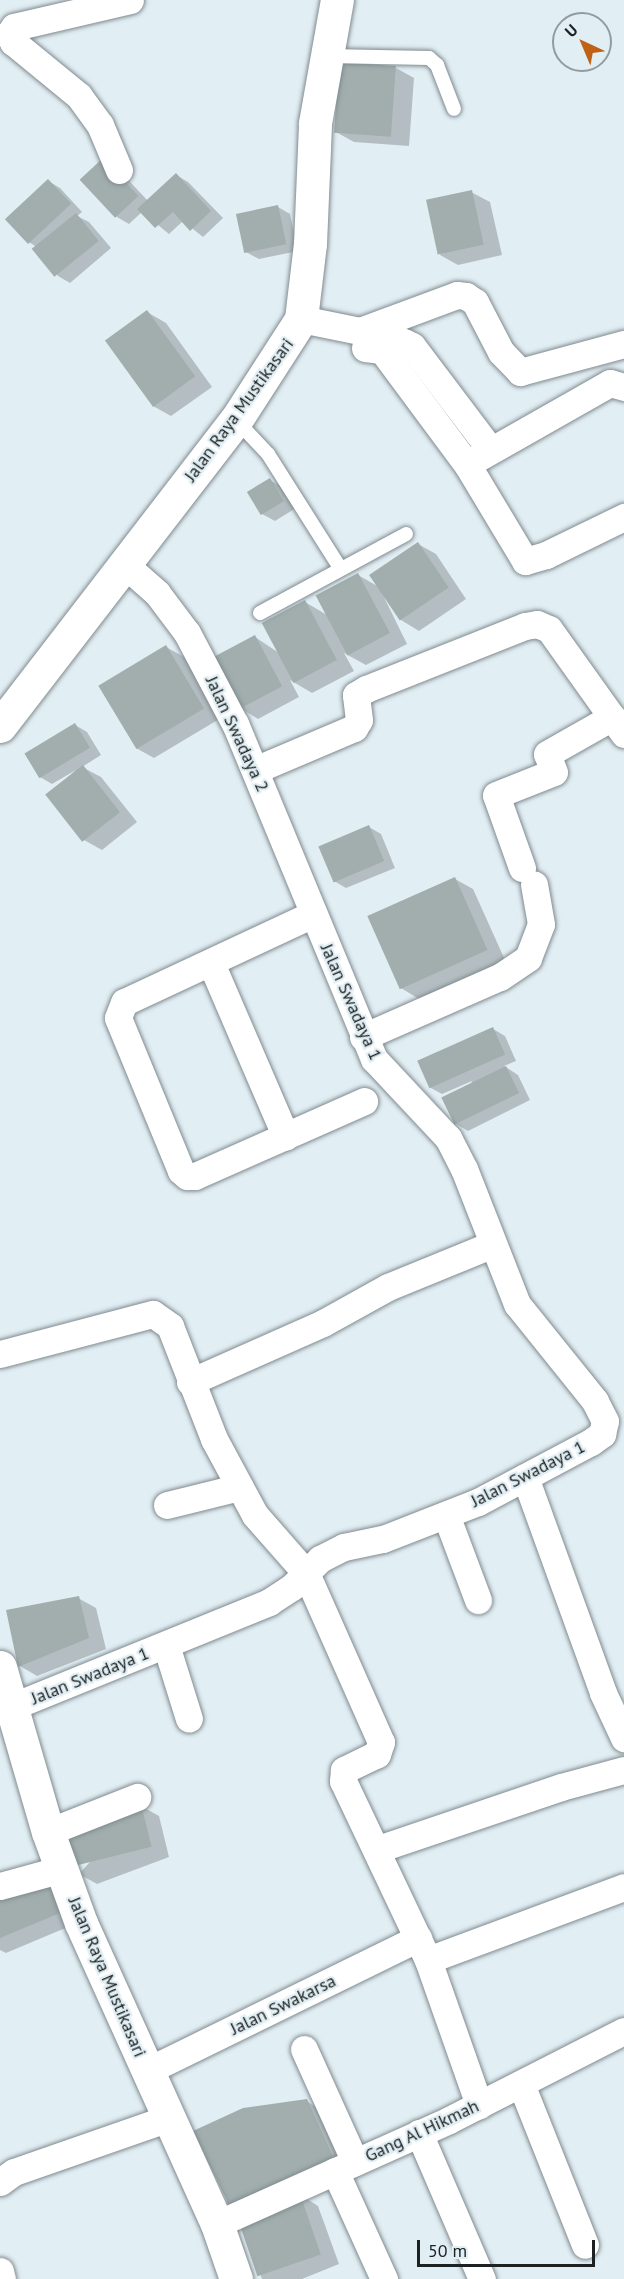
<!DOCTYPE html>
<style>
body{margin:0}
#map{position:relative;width:624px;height:2279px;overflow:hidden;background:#e1eef3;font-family:"PT Sans",sans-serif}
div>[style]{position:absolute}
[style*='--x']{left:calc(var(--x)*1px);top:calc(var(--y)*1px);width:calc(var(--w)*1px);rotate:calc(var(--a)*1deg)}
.shadow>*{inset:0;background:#0003}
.building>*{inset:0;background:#a1aead;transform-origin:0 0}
.roads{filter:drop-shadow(0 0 2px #808b90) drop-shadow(0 0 2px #808b90)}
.service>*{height:14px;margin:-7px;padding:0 7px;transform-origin:7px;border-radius:7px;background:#fff}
.minor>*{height:27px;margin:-13.5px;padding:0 13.5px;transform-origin:13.5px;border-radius:13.5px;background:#fff}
.secondary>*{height:33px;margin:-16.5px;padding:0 16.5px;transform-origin:16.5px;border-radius:16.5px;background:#fff}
span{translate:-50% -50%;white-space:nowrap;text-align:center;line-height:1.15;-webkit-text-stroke:4.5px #e1eef3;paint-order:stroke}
.street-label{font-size:18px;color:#1c2122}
.north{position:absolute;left:552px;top:12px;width:60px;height:60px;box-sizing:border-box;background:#e1eef3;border:2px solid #929c9f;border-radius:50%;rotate:316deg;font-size:16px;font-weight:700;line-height:24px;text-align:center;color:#1c2122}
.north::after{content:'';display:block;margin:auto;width:21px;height:27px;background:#c06216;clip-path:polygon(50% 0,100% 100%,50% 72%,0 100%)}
.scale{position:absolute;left:417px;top:2240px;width:178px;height:27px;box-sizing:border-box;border:3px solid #1c2122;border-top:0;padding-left:8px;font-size:18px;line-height:21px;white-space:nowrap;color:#1c2122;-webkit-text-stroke:4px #e1eef3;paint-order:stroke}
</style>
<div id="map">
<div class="shadow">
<div style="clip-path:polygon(396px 68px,414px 78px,409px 146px,354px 142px,336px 132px)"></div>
<div style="clip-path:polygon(116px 167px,148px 201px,176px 175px,188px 182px,223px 218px,203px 237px,183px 221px,169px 234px,142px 212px,129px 224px,117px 217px,82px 180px)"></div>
<div style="clip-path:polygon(48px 181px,60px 188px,82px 212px,77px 216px,89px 222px,111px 248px,70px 283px,58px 276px,38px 248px,29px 242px)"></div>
<div style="clip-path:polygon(471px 192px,490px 202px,502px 255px,458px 265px,440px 255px)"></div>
<div style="clip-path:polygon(278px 207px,290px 214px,298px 251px,259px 259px,246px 252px)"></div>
<div style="clip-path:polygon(147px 312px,166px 323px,212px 387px,171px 416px,153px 406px)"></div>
<div style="clip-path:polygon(270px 480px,282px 487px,296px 508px,275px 521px,262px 514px)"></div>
<div style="clip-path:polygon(418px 544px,436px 554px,466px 599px,419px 631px,401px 620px,380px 589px,407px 644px,366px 665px,344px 653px,354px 671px,312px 693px,290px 680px,299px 697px,258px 719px,240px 708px,255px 637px,279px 653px,305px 602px,327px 615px,358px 575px,379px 587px)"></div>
<div style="clip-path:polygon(166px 647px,184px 657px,221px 718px,154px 758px,136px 748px)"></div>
<div style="clip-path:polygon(75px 725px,87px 732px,101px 755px,82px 767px,101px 777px,137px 822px,102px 850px,84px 840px,48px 795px,76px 770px,52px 784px,40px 777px)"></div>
<div style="clip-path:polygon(369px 827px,381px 834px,395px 868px,346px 888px,334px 881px)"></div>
<div style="clip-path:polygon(455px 879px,473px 889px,505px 960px,419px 999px,401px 988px)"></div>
<div style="clip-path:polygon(493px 1029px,505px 1036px,516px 1061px,504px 1066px,518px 1075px,530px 1100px,468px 1131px,456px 1124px,472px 1081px,442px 1094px,429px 1087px)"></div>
<div style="clip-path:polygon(78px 1598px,96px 1608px,106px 1649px,37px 1676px,20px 1666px)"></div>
<div style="clip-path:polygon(141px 1806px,159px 1816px,169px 1857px,97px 1884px,79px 1874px)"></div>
<div style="clip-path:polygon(53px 1882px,82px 1921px,6px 1953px,0 1950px,0 1895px)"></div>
<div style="clip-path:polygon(306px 2101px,329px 2114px,355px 2170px,301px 2195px,318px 2206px,339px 2264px,302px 2279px,262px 2279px,241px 2221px)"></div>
</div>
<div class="building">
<div style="left:339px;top:62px;width:57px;height:71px;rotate:4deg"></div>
<div style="left:103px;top:158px;width:52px;height:32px;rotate:47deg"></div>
<div style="clip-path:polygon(176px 173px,211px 211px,190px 231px,173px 212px,155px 228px,137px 209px)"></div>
<div style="left:48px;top:179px;width:34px;height:59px;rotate:47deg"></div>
<div style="left:472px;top:190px;width:56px;height:47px;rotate:78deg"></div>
<div style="left:278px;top:205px;width:40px;height:43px;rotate:78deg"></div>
<div style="left:76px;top:213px;width:36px;height:57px;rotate:51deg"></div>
<div style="left:147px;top:310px;width:82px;height:52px;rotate:54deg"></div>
<div style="left:270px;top:478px;width:27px;height:27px;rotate:59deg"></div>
<div style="left:418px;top:542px;width:55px;height:59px;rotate:56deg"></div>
<div style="left:358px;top:573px;width:68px;height:48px;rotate:62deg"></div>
<div style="left:305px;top:600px;width:68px;height:49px;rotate:62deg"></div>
<div style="left:255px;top:635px;width:58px;height:49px;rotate:62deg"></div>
<div style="left:166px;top:645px;width:74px;height:79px;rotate:59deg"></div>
<div style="left:75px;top:723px;width:29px;height:59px;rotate:59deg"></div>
<div style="left:83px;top:765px;width:60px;height:48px;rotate:52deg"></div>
<div style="left:369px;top:825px;width:39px;height:55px;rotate:67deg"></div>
<div style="left:455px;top:877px;width:80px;height:96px;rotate:66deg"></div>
<div style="left:493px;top:1027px;width:30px;height:83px;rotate:66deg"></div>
<div style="left:506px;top:1066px;width:30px;height:72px;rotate:64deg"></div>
<div style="clip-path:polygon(79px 1596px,89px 1638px,18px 1667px,6px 1610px)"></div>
<div style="left:141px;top:1804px;width:44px;height:82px;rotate:76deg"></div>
<div style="clip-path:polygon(53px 1880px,65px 1911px,0 1938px,0 1893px)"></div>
<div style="clip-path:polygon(307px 2099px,333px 2157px,229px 2205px,193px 2131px,243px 2108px)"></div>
<div style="left:300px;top:2194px;width:64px;height:67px;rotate:71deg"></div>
</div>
<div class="roads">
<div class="service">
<div style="--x:327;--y:56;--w:102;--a:1.1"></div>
<div style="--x:429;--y:58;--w:11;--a:41"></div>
<div style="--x:437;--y:65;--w:47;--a:68.9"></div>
<div style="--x:236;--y:420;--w:47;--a:46.7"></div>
<div style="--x:268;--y:454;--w:135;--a:57.7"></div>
<div style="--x:260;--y:613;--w:166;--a:-28.4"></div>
</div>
<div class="minor">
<div style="--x:119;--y:170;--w:49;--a:-112.9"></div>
<div style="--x:100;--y:125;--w:36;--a:-126"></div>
<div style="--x:79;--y:96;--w:85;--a:-140.7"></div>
<div style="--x:13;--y:42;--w:9;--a:-117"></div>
<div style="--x:9;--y:34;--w:9;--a:-54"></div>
<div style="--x:14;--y:27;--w:119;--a:-13.1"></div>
<div style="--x:301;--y:319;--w:60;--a:11.5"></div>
<div style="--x:360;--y:331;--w:103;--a:-20.4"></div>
<div style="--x:457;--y:295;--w:9;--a:6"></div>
<div style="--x:466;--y:296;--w:11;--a:34"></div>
<div style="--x:475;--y:302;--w:56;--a:62.5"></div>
<div style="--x:501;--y:352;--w:28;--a:46"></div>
<div style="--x:520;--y:372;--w:108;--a:-15.1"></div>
<div style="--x:365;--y:348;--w:17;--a:7"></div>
<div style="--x:382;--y:350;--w:23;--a:-20"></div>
<div style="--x:404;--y:342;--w:9;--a:27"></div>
<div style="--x:412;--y:346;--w:129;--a:52.9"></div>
<div style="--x:382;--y:350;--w:144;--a:53.4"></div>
<div style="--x:468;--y:466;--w:111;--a:59"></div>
<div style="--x:525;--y:561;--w:22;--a:-16"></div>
<div style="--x:546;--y:555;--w:87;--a:-26"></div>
<div style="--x:476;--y:459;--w:154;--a:-29.6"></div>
<div style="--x:610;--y:383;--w:15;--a:16"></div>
<div style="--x:255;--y:770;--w:108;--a:-23"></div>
<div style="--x:354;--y:728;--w:9;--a:-58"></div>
<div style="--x:359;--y:720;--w:25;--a:-97"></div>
<div style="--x:356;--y:695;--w:12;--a:-31"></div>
<div style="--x:366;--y:689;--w:171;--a:-21.6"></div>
<div style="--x:525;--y:626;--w:12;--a:-9"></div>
<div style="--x:537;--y:624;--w:13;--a:23"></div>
<div style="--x:549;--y:629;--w:129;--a:54.5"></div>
<div style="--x:522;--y:868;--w:77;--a:-109.6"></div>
<div style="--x:496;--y:795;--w:62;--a:-21.6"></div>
<div style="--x:554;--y:772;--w:19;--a:-111"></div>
<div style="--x:547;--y:754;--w:75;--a:-29.6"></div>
<div style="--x:313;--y:914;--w:208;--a:155"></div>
<div style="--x:124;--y:1002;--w:17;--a:111"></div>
<div style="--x:118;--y:1018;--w:165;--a:67.6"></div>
<div style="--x:181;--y:1171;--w:8;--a:40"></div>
<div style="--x:187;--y:1176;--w:8;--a:0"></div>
<div style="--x:195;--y:1176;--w:185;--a:-23.9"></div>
<div style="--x:211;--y:963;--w:189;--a:66.7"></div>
<div style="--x:363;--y:1037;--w:150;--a:-23.7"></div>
<div style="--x:500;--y:977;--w:34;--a:-34"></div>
<div style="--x:528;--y:958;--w:36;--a:-69"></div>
<div style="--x:541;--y:924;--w:40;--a:-100"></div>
<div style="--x:0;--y:1354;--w:158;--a:-14.7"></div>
<div style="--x:153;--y:1314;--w:21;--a:35"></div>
<div style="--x:170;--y:1326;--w:121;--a:68.7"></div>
<div style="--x:214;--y:1439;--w:86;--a:61.7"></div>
<div style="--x:255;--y:1515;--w:77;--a:48.7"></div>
<div style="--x:306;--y:1573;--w:185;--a:66.1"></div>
<div style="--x:381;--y:1742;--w:13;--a:108"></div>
<div style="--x:377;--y:1754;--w:37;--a:154"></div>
<div style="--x:344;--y:1770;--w:11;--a:95"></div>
<div style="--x:343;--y:1781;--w:198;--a:64.6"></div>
<div style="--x:428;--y:1960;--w:154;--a:70.6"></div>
<div style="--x:190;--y:1382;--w:145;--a:-23.9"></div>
<div style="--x:323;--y:1323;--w:74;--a:-29"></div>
<div style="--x:388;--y:1287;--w:111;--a:-22.2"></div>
<div style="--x:525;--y:1477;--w:230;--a:70.1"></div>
<div style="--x:603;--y:1693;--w:50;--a:65"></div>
<div style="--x:167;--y:1505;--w:75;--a:-13.9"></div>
<div style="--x:446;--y:1515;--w:91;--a:69.4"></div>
<div style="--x:166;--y:1645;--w:77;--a:72.7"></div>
<div style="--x:11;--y:1707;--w:279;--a:-22.1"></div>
<div style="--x:269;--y:1602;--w:27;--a:-33"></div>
<div style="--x:292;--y:1587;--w:40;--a:-45"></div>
<div style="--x:320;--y:1559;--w:27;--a:-27"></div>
<div style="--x:344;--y:1547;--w:40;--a:-12"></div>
<div style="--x:383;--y:1539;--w:102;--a:-21.3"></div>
<div style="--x:478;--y:1502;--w:128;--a:-28"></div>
<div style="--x:591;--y:1442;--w:14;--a:-36"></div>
<div style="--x:602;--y:1434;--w:13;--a:-77"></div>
<div style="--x:605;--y:1421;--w:22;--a:-117"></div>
<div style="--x:595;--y:1401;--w:124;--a:-128.8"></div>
<div style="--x:517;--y:1304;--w:145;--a:-111.4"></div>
<div style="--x:464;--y:1169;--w:35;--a:-117"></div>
<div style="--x:448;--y:1138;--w:108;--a:-133.1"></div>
<div style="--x:374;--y:1059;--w:363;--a:-112.5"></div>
<div style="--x:235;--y:724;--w:103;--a:-117.8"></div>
<div style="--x:187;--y:633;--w:50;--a:-126.9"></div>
<div style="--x:157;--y:593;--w:44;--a:-138.7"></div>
<div style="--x:48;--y:1832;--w:96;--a:-21.5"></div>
<div style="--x:378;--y:1849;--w:193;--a:-18.7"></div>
<div style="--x:561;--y:1787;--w:65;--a:-15.1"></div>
<div style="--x:0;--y:1886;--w:64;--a:-15.3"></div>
<div style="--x:428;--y:1960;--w:209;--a:-20.4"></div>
<div style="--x:304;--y:2049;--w:124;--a:65.7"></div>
<div style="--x:147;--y:2071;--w:302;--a:-26.1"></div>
<div style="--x:521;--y:2084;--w:173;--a:68.3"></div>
<div style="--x:419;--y:2133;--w:159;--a:66.7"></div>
<div style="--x:335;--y:2171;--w:119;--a:65.6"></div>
<div style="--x:0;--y:2182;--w:17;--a:-36"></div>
<div style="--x:14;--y:2172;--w:164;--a:-19.2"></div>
<div style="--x:217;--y:2224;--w:254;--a:-24.1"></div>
<div style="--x:449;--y:2120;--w:196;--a:-27"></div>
<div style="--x:0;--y:2271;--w:8;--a:76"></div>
</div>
<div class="secondary">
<div style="--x:0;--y:726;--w:386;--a:-52.4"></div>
<div style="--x:236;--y:420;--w:120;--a:-57.2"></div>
<div style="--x:301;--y:319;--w:76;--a:-83.2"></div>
<div style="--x:310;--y:244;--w:121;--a:-87.6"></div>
<div style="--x:315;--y:123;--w:125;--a:-79.9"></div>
<div style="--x:0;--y:1667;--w:172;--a:73.8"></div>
<div style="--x:48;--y:1832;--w:97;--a:70.1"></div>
<div style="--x:81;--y:1923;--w:330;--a:65.7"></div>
<div style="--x:217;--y:2224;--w:58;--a:70.9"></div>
</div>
</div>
<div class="street-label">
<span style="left:239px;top:410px;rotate:-54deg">Jalan Raya Mustikasari</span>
<span style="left:237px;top:734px;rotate:65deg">Jalan Swadaya 2</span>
<span style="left:351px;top:1002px;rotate:66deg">Jalan Swadaya 1</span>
<span style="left:528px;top:1474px;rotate:-27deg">Jalan Swadaya 1</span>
<span style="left:90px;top:1676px;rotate:-22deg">Jalan Swadaya 1</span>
<span style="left:107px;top:1977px;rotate:67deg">Jalan Raya Mustikasari</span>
<span style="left:283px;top:2005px;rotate:-26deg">Jalan Swakarsa</span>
<span style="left:422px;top:2131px;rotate:-25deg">Gang Al Hikmah</span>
</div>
<div class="north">U</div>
<div class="scale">50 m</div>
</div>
